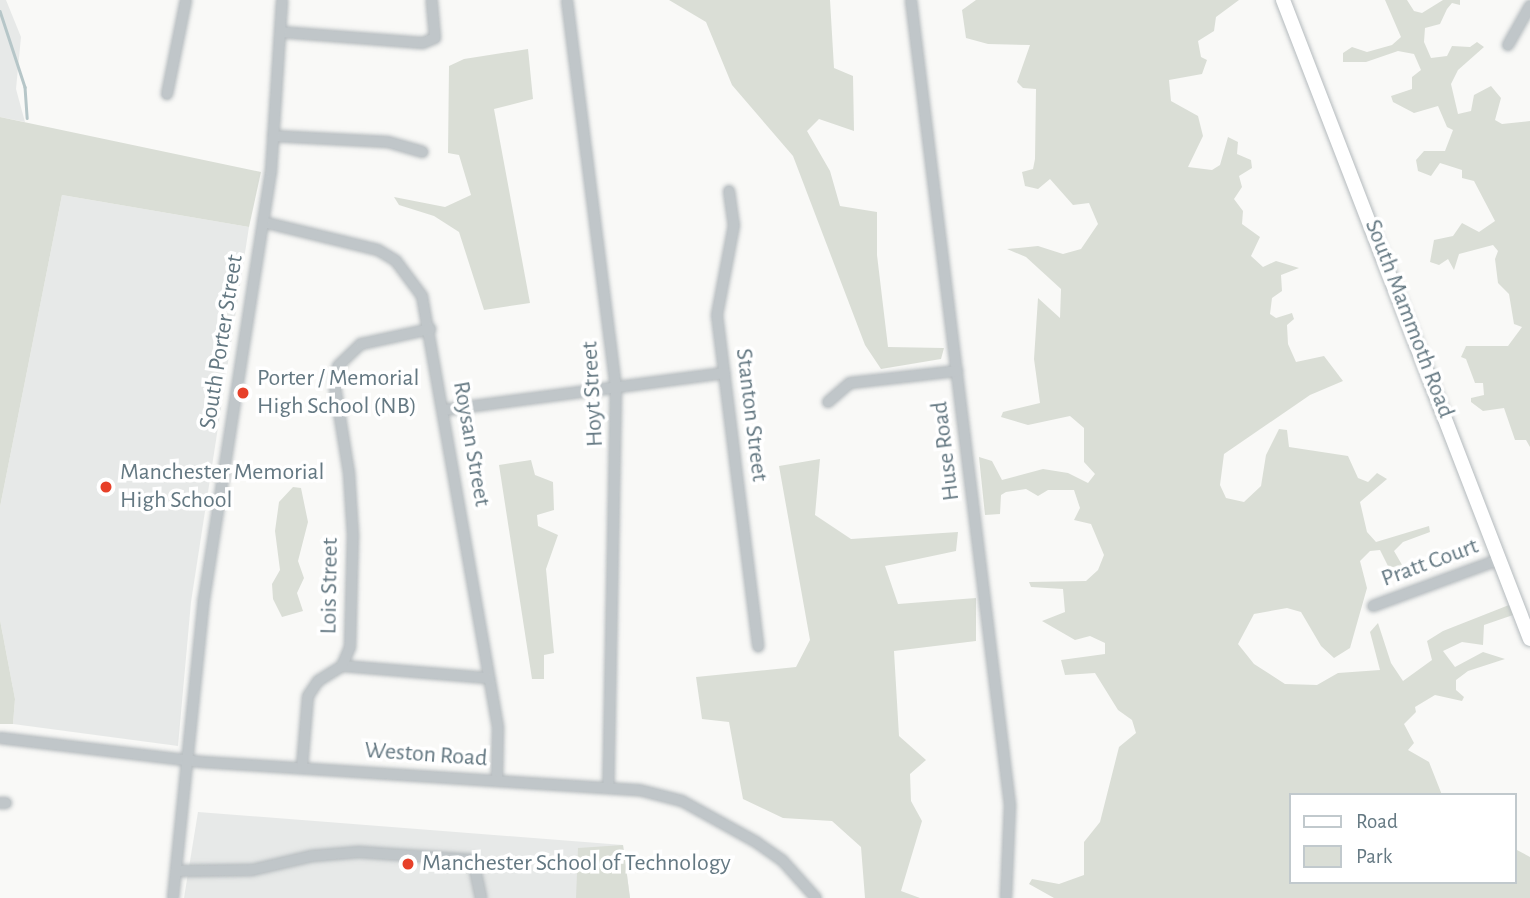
<!DOCTYPE html>
<style>
body{margin:0}
#map{position:relative;width:1530px;height:898px;overflow:hidden;background:#f9f9f7;font-family:"Alegreya Sans",sans-serif}
div>[style]{position:absolute}
[style*='--x']{left:calc(var(--x)*1px);top:calc(var(--y)*1px);width:calc(var(--w)*1px);rotate:calc(var(--a)*1deg)}
.built>*{inset:0;background:#e7e9e8}
.green>*{inset:0;background:#daded6}
.stream>*{height:2.5px;margin:-1.25px;padding:0 1.25px;transform-origin:1.25px;border-radius:1.25px;background:#b6c6c8}
.roads{filter:drop-shadow(0 0 2px #b4babd) drop-shadow(0 0 2px #b4babd)}
.minor>*{height:10px;margin:-5px;padding:0 5px;transform-origin:5px;border-radius:5px;background:#c0c6c9}
.major>*{height:14px;margin:-7px;padding:0 7px;transform-origin:7px;border-radius:7px;background:#fff}
.dots>*{width:19px;height:19px;translate:-50% -50%;box-sizing:border-box;border:4px solid #fff;border-radius:50%}
span{translate:-50% -50%;white-space:nowrap;text-align:center;line-height:1.15;-webkit-text-stroke:7px #fff;paint-order:stroke}
.street-label{font-size:24px;color:#647882}
.poi-label{font-size:24px;color:#647882}
.left{translate:0 -50%;text-align:left}
.legend{position:absolute;left:1289px;top:793px;width:228px;height:91px;box-sizing:border-box;background:#fff;border:2px solid #c1c9cd;margin:0;padding:9px 12px;list-style:none;font-size:21px;color:#647882}
.legend li{display:flex;align-items:center;gap:14px;height:35px}
.legend b{width:35px;border:2px solid #c1c9cd}
</style>
<div id="map">
<div class="built">
<div style="clip-path:polygon(0 0,6px 0,21px 37px,16px 89px,25px 122px,0 117px)"></div>
<div style="clip-path:polygon(62px 195px,249px 227px,191px 602px,178px 746px,13px 724px,15px 699px,0 620px,0 507px)"></div>
<div style="clip-path:polygon(198px 812px,623px 845px,630px 898px,184px 898px)"></div>
</div>
<div class="green">
<div style="clip-path:polygon(669px 0,830px 0,834px 68px,853px 76px,854px 131px,819px 119px,807px 131px,830px 171px,840px 206px,877px 212px,877px 255px,888px 347px,944px 348px,941px 359px,881px 369px,865px 345px,793px 156px,732px 85px,706px 22px)"></div>
<div style="clip-path:polygon(976px 0,1239px 0,1216px 17px,1214px 31px,1198px 41px,1201px 57px,1207px 60px,1202px 74px,1169px 80px,1171px 101px,1198px 116px,1203px 136px,1188px 167px,1212px 170px,1220px 165px,1228px 137px,1238px 142px,1237px 154px,1251px 160px,1252px 168px,1239px 176px,1242px 187px,1234px 199px,1243px 211px,1242px 224px,1260px 237px,1251px 256px,1263px 267px,1276px 261px,1299px 268px,1281px 275px,1282px 291px,1272px 298px,1270px 314px,1276px 318px,1292px 313px,1294px 319px,1287px 325px,1288px 344px,1296px 362px,1324px 356px,1343px 381px,1310px 395px,1224px 454px,1220px 485px,1226px 498px,1244px 502px,1261px 486px,1266px 455px,1279px 429px,1287px 430px,1289px 447px,1348px 456px,1358px 478px,1368px 482px,1377px 473px,1387px 479px,1360px 502px,1367px 532px,1376px 542px,1429px 526px,1430px 532px,1403px 542px,1394px 551px,1405px 570px,1388px 566px,1380px 550px,1370px 551px,1360px 561px,1367px 588px,1350px 648px,1334px 658px,1321px 646px,1301px 612px,1287px 608px,1254px 614px,1238px 644px,1254px 664px,1285px 684px,1317px 685px,1338px 673px,1380px 670px,1370px 632px,1378px 623px,1391px 663px,1403px 681px,1432px 660px,1427px 641px,1443px 631px,1509px 605px,1513px 615px,1484px 625px,1483px 645px,1462px 642px,1443px 651px,1455px 667px,1483px 652px,1505px 659px,1468px 671px,1456px 680px,1456px 690px,1464px 697px,1462px 701px,1435px 695px,1415px 707px,1416px 712px,1404px 724px,1414px 743px,1408px 750px,1429px 762px,1442px 795px,1290px 795px,1290px 882px,1514px 882px,1515px 849px,1530px 857px,1530px 898px,1054px 898px,1029px 884px,1032px 879px,1059px 884px,1084px 875px,1084px 842px,1100px 822px,1119px 747px,1136px 733px,1132px 720px,1118px 710px,1095px 673px,1065px 675px,1061px 660px,1105px 654px,1105px 643px,1090px 636px,1075px 640px,1042px 621px,1065px 612px,1063px 589px,1031px 587px,1029px 582px,1086px 581px,1098px 570px,1104px 555px,1091px 524px,1074px 520px,1080px 508px,1074px 490px,1048px 490px,1038px 496px,1026px 489px,1006px 492px,1001px 495px,1000px 514px,985px 515px,979px 457px,992px 461px,1002px 480px,1043px 469px,1068px 473px,1088px 483px,1095px 474px,1084px 462px,1084px 428px,1070px 416px,1028px 425px,1001px 417px,1003px 412px,1040px 403px,1034px 359px,1038px 298px,1060px 318px,1061px 289px,1026px 257px,1007px 249px,1038px 246px,1063px 254px,1081px 249px,1098px 224px,1089px 203px,1073px 205px,1050px 179px,1038px 189px,1025px 186px,1022px 172px,1033px 169px,1035px 159px,1036px 89px,1023px 88px,1017px 82px,1030px 45px,988px 44px,966px 38px,962px 10px)"></div>
<div style="clip-path:polygon(1385px 0,1407px 0,1414px 11px,1422px 13px,1443px 0,1460px 0,1460px 5px,1452px 3px,1447px 9px,1440px 24px,1425px 28px,1424px 42px,1431px 58px,1447px 56px,1452px 46px,1470px 47px,1477px 42px,1484px 47px,1458px 70px,1451px 84px,1458px 114px,1471px 111px,1474px 95px,1491px 86px,1501px 98px,1495px 120px,1502px 124px,1530px 121px,1530px 447px,1526px 440px,1515px 440px,1504px 408px,1483px 411px,1471px 402px,1471px 398px,1484px 395px,1483px 383px,1475px 383px,1466px 359px,1461px 357px,1466px 346px,1508px 346px,1522px 327px,1514px 324px,1509px 294px,1498px 283px,1495px 259px,1498px 251px,1493px 245px,1459px 254px,1454px 270px,1448px 259px,1439px 265px,1430px 262px,1434px 240px,1453px 236px,1462px 223px,1479px 232px,1495px 221px,1474px 181px,1462px 178px,1462px 170px,1440px 163px,1431px 176px,1418px 171px,1416px 160px,1424px 151px,1445px 151px,1453px 130px,1447px 127px,1438px 106px,1414px 113px,1393px 102px,1391px 96px,1412px 89px,1412px 77px,1421px 70px,1414px 54px,1398px 51px,1366px 62px,1343px 62px,1343px 53px,1352px 47px,1367px 52px,1392px 45px,1401px 37px)"></div>
<div style="clip-path:polygon(528px 49px,533px 99px,494px 109px,530px 303px,484px 310px,459px 232px,434px 216px,399px 205px,394px 197px,445px 207px,471px 195px,459px 155px,448px 153px,449px 66px,464px 59px)"></div>
<div style="clip-path:polygon(0 117px,261px 172px,249px 227px,62px 195px,0 507px)"></div>
<div style="clip-path:polygon(820px 459px,815px 515px,851px 539px,958px 532px,956px 551px,885px 566px,898px 604px,976px 598px,976px 641px,894px 651px,899px 736px,926px 760px,910px 774px,911px 801px,922px 821px,901px 891px,920px 898px,865px 898px,861px 847px,832px 821px,783px 818px,743px 799px,729px 722px,702px 719px,696px 677px,796px 667px,810px 640px,779px 466px)"></div>
<div style="clip-path:polygon(531px 460px,535px 475px,553px 482px,554px 510px,537px 515px,538px 526px,558px 535px,546px 569px,554px 653px,544px 655px,544px 679px,532px 679px,499px 465px)"></div>
<div style="clip-path:polygon(293px 487px,301px 488px,308px 522px,298px 561px,304px 578px,297px 593px,303px 611px,282px 617px,273px 599px,272px 584px,280px 570px,275px 531px,279px 502px)"></div>
<div style="clip-path:polygon(0 620px,15px 699px,13px 724px,0 724px)"></div>
<div style="clip-path:polygon(623px 845px,630px 898px,576px 898px,578px 848px)"></div>
</div>
<div class="stream">
<div style="--x:0;--y:11;--w:80;--a:71.8"></div>
<div style="--x:25;--y:87;--w:31;--a:86"></div>
</div>
<div class="roads">
<div class="minor">
<div style="--x:567;--y:0;--w:390;--a:82.8"></div>
<div style="--x:616;--y:387;--w:401;--a:91.1"></div>
<div style="--x:911;--y:0;--w:811;--a:82.99"></div>
<div style="--x:1010;--y:805;--w:93;--a:92.5"></div>
<div style="--x:280;--y:32;--w:143;--a:4.4"></div>
<div style="--x:423;--y:43;--w:13;--a:-23"></div>
<div style="--x:435;--y:38;--w:38;--a:-95"></div>
<div style="--x:1508;--y:45;--w:45;--a:-60.6"></div>
<div style="--x:167;--y:94;--w:96;--a:-78.6"></div>
<div style="--x:273;--y:136;--w:115;--a:3"></div>
<div style="--x:388;--y:142;--w:36;--a:16"></div>
<div style="--x:729;--y:191;--w:34;--a:82"></div>
<div style="--x:734;--y:225;--w:92;--a:100.7"></div>
<div style="--x:717;--y:315;--w:334;--a:82.9"></div>
<div style="--x:263;--y:222;--w:118;--a:13.7"></div>
<div style="--x:378;--y:250;--w:21;--a:31"></div>
<div style="--x:396;--y:261;--w:44;--a:53.4"></div>
<div style="--x:422;--y:296;--w:438;--a:80"></div>
<div style="--x:498;--y:727;--w:53;--a:91.1"></div>
<div style="--x:828;--y:402;--w:29;--a:-41"></div>
<div style="--x:850;--y:383;--w:108;--a:-6.4"></div>
<div style="--x:444;--y:410;--w:283;--a:-7.5"></div>
<div style="--x:1373;--y:606;--w:136;--a:-20.2"></div>
<div style="--x:342;--y:666;--w:147;--a:4.7"></div>
<div style="--x:0;--y:738;--w:203;--a:6.8"></div>
<div style="--x:202;--y:762;--w:438;--a:3.7"></div>
<div style="--x:639;--y:790;--w:44;--a:14.3"></div>
<div style="--x:682;--y:801;--w:85;--a:29"></div>
<div style="--x:756;--y:842;--w:32;--a:35"></div>
<div style="--x:782;--y:860;--w:51;--a:48.2"></div>
<div style="--x:302;--y:767;--w:71;--a:-85.2"></div>
<div style="--x:308;--y:696;--w:18;--a:-56"></div>
<div style="--x:318;--y:681;--w:28;--a:-32"></div>
<div style="--x:342;--y:666;--w:21;--a:-67"></div>
<div style="--x:350;--y:647;--w:111;--a:-88.5"></div>
<div style="--x:353;--y:536;--w:63;--a:-93.6"></div>
<div style="--x:349;--y:473;--w:87;--a:-99.2"></div>
<div style="--x:335;--y:387;--w:21;--a:-82"></div>
<div style="--x:338;--y:366;--w:32;--a:-44"></div>
<div style="--x:361;--y:344;--w:71;--a:-12.3"></div>
<div style="--x:0;--y:803;--w:6;--a:0"></div>
<div style="--x:176;--y:871;--w:76;--a:-0.8"></div>
<div style="--x:252;--y:870;--w:62;--a:-13.1"></div>
<div style="--x:312;--y:856;--w:47;--a:-4.9"></div>
<div style="--x:359;--y:852;--w:114;--a:4"></div>
<div style="--x:473;--y:860;--w:39;--a:78"></div>
<div style="--x:173;--y:898;--w:301;--a:-84.1"></div>
<div style="--x:204;--y:599;--w:432;--a:-81.1"></div>
<div style="--x:271;--y:172;--w:172;--a:-86.3"></div>
</div>
<div class="major">
<div style="--x:1283;--y:0;--w:685;--a:68.87"></div>
</div>
</div>
<div class="dots">
<div style="left:243px;top:393px;background:#e74029"></div>
<div style="left:106px;top:487px;background:#e74029"></div>
<div style="left:408px;top:864px;background:#e74029"></div>
</div>
<div class="street-label">
<span style="left:1409px;top:319px;rotate:69deg">South Mammoth Road</span>
<span style="left:222px;top:342px;rotate:-81deg">South Porter Street</span>
<span style="left:593px;top:394px;rotate:-93deg">Hoyt Street</span>
<span style="left:751px;top:415px;rotate:83deg">Stanton Street</span>
<span style="left:471px;top:444px;rotate:80deg">Roysan Street</span>
<span style="left:946px;top:451px;rotate:-97deg">Huse Road</span>
<span style="left:1430px;top:563px;rotate:-20deg">Pratt Court</span>
<span style="left:330px;top:586px;rotate:-89deg">Lois Street</span>
<span style="left:426px;top:755px;rotate:4deg">Weston Road</span>
</div>
<div class="poi-label">
<span class="left" style="left:257px;top:393px">Porter / Memorial<br>High School (NB)</span>
<span class="left" style="left:120px;top:487px">Manchester Memorial<br>High School</span>
<span class="left" style="left:422px;top:864px">Manchester School of Technology</span>
</div>
<ul class="legend">
<li><b style="height:9px;background:#fff"></b>Road</li>
<li><b style="height:19px;background:#daded6"></b>Park</li>
</ul>
</div>
